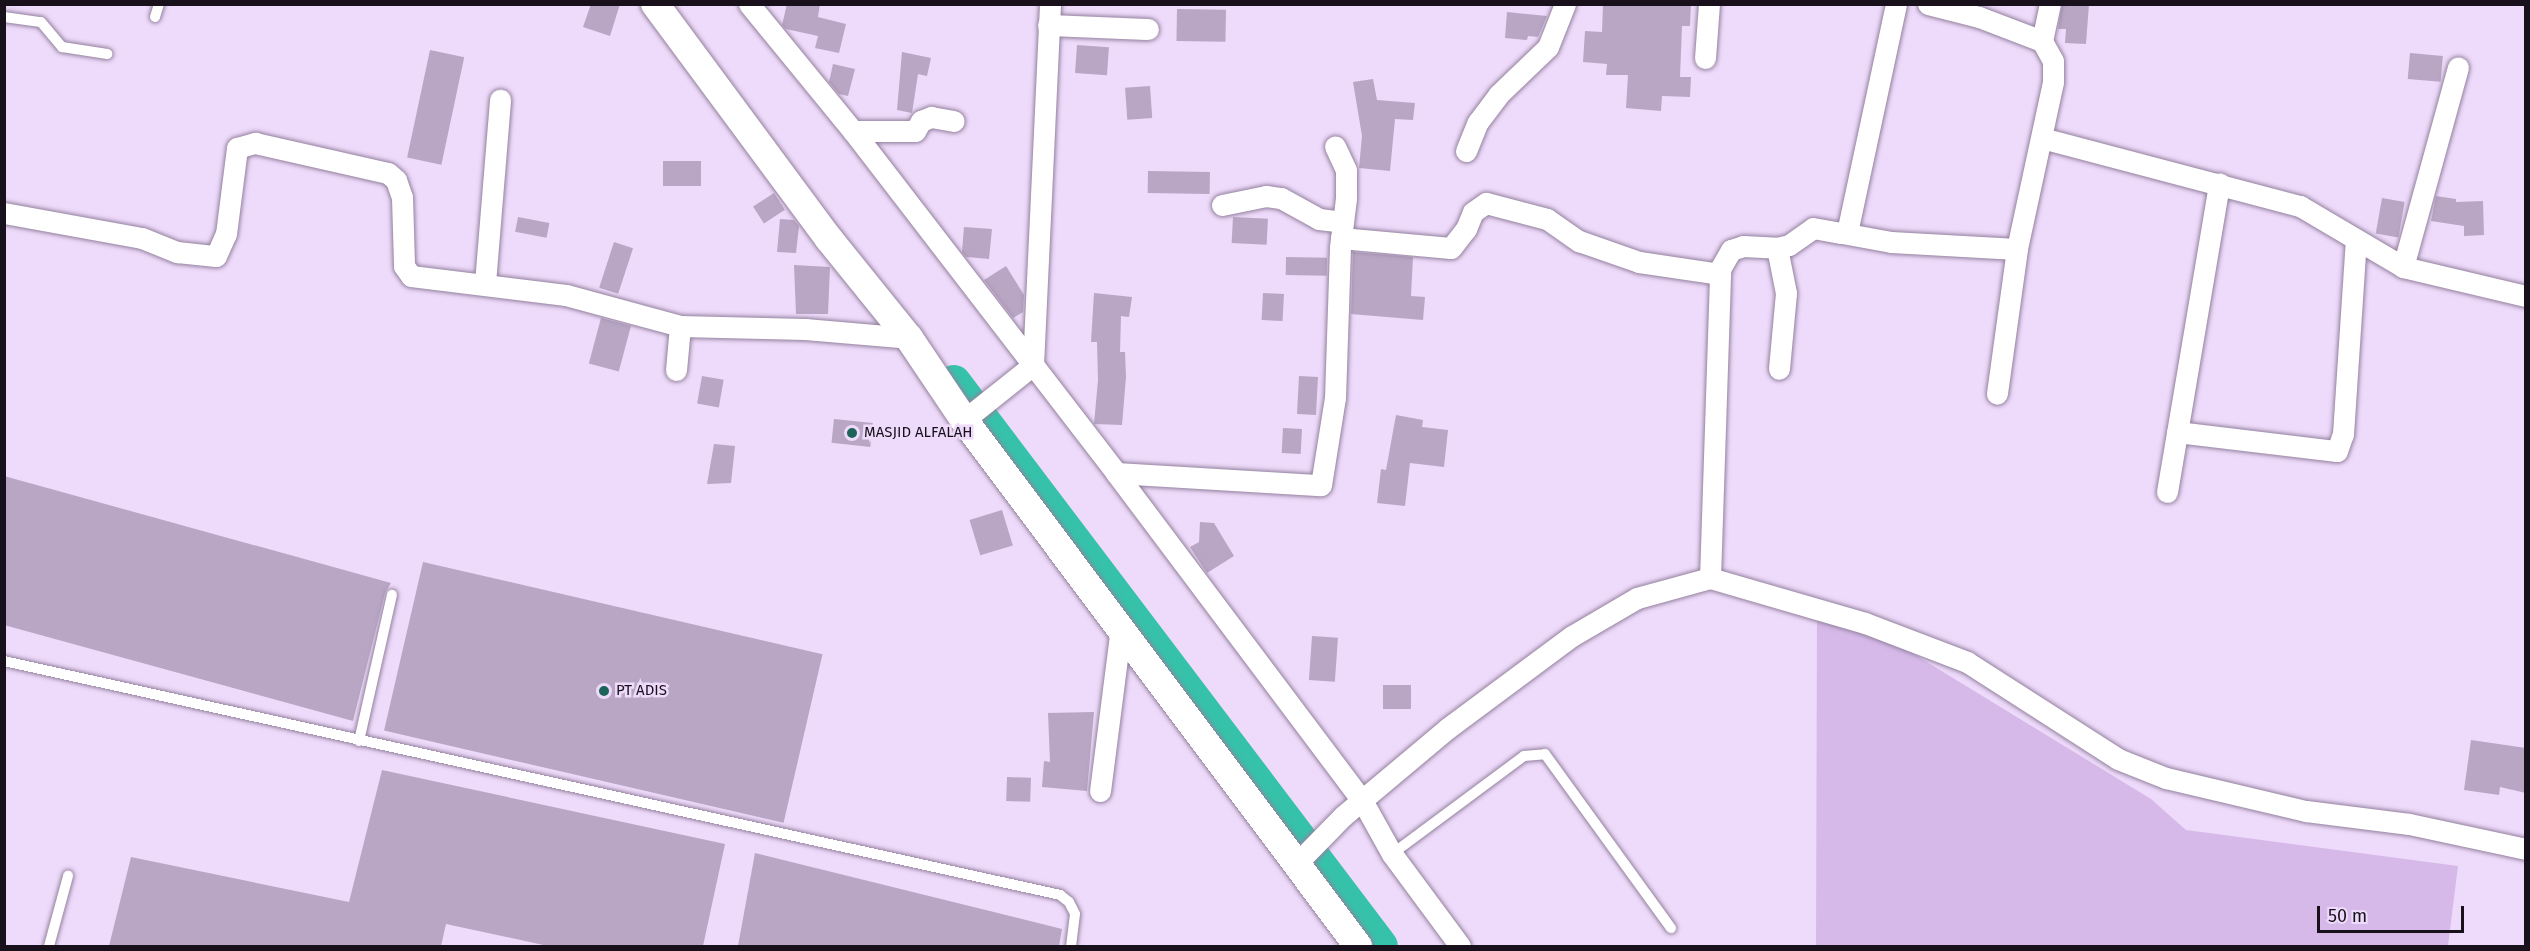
<!DOCTYPE html>
<style>
body{margin:0}
#map{position:relative;width:2530px;height:951px;overflow:hidden;background:#eedafa;font-family:"Fira Sans",sans-serif}
div>[style]{position:absolute}
[style*='--x']{left:calc(var(--x)*1px);top:calc(var(--y)*1px);width:calc(var(--w)*1px);rotate:calc(var(--a)*1deg)}
.green>*{inset:0;background:#d6b9e9}
.river>*{height:34px;margin:-17px;padding:0 17px;transform-origin:17px;border-radius:17px;background:#36c1ab}
.building>*{inset:0;background:#b8a6c4;transform-origin:0 0}
.roads{filter:drop-shadow(0 0 2px #93819e) drop-shadow(0 0 2px #93819e)}
.lane>*{height:10px;margin:-5px;padding:0 5px;transform-origin:5px;border-radius:5px;background:#fff}
.street>*{height:21px;margin:-10.5px;padding:0 10.5px;transform-origin:10.5px;border-radius:10.5px;background:#fff}
.secondary>*{height:28px;margin:-14px;padding:0 14px;transform-origin:14px;border-radius:14px;background:#fff}
.dots>*{width:16px;height:16px;translate:-50% -50%;box-sizing:border-box;border:3px solid #eedafa;border-radius:50%}
span{translate:-50% -50%;white-space:nowrap;text-align:center;line-height:1.15;-webkit-text-stroke:5px #eedafa;paint-order:stroke}
.poi-label{font-size:15px;color:#18111c}
.left{translate:0 -50%;text-align:left}
.frame{position:absolute;inset:0;border:6px solid #18111c;pointer-events:none}
.scale{position:absolute;left:2317px;top:906px;width:147px;height:27px;box-sizing:border-box;border:3px solid #18111c;border-top:0;padding-left:8px;font-size:18px;line-height:21px;white-space:nowrap;color:#18111c;-webkit-text-stroke:4px #eedafa;paint-order:stroke}
</style>
<div id="map">
<div class="green">
<div style="clip-path:polygon(1817px 610px,1904px 648px,2151px 799px,2186px 830px,2458px 866px,2448px 946px,1816px 946px)"></div>
</div>
<div class="river">
<div style="--x:954;--y:382;--w:707;--a:52.87"></div>
</div>
<div class="building">
<div style="clip-path:polygon(591px 4px,620px 4px,610px 36px,583px 27px)"></div>
<div style="clip-path:polygon(787px 4px,820px 4px,818px 17px,846px 24px,839px 53px,815px 48px,818px 36px,786px 29px,782px 25px)"></div>
<div style="clip-path:polygon(1603px 4px,1691px 4px,1690px 26px,1682px 26px,1680px 77px,1691px 77px,1690px 97px,1662px 96px,1661px 111px,1626px 108px,1628px 75px,1606px 75px,1607px 64px,1583px 62px,1585px 31px,1602px 32px)"></div>
<div style="clip-path:polygon(2062px 4px,2089px 4px,2086px 44px,2065px 43px,2066px 29px,2058px 29px)"></div>
<div style="left:1177px;top:9px;width:49px;height:32px;rotate:1deg"></div>
<div style="clip-path:polygon(1507px 12px,1547px 16px,1538px 37px,1528px 36px,1527px 40px,1505px 38px)"></div>
<div style="left:1077px;top:45px;width:32px;height:28px;rotate:4deg"></div>
<div style="left:430px;top:50px;width:35px;height:110px;rotate:12deg"></div>
<div style="clip-path:polygon(902px 52px,931px 58px,927px 76px,918px 74px,912px 113px,897px 110px)"></div>
<div style="left:2410px;top:53px;width:33px;height:26px;rotate:5deg"></div>
<div style="clip-path:polygon(833px 64px,855px 69px,848px 96px,839px 94px,829px 82px)"></div>
<div style="clip-path:polygon(1373px 79px,1377px 100px,1415px 103px,1413px 120px,1395px 119px,1390px 171px,1359px 168px,1362px 136px,1353px 82px)"></div>
<div style="left:1150px;top:86px;width:32px;height:25px;rotate:86deg"></div>
<div style="left:663px;top:161px;width:38px;height:25px"></div>
<div style="left:1148px;top:171px;width:62px;height:22px;rotate:1deg"></div>
<div style="left:774px;top:193px;width:20px;height:25px;rotate:57deg"></div>
<div style="clip-path:polygon(2436px 196px,2456px 199px,2456px 202px,2483px 201px,2484px 235px,2464px 236px,2464px 226px,2431px 221px)"></div>
<div style="left:2382px;top:198px;width:23px;height:36px;rotate:10deg"></div>
<div style="left:518px;top:217px;width:32px;height:15px;rotate:11deg"></div>
<div style="left:1233px;top:217px;width:35px;height:26px;rotate:3deg"></div>
<div style="clip-path:polygon(780px 219px,794px 220px,799px 226px,796px 253px,777px 252px)"></div>
<div style="clip-path:polygon(964px 227px,992px 229px,989px 259px,966px 257px,962px 252px)"></div>
<div style="left:614px;top:242px;width:20px;height:48px;rotate:18deg"></div>
<div style="clip-path:polygon(1353px 252px,1413px 257px,1411px 296px,1425px 297px,1423px 320px,1351px 314px)"></div>
<div style="left:1286px;top:257px;width:41px;height:18px;rotate:1deg"></div>
<div style="clip-path:polygon(794px 265px,830px 267px,828px 314px,796px 314px)"></div>
<div style="clip-path:polygon(1006px 266px,1024px 295px,1023px 312px,1013px 318px,984px 280px)"></div>
<div style="clip-path:polygon(1094px 293px,1132px 297px,1129px 317px,1121px 316px,1120px 352px,1125px 352px,1126px 377px,1122px 425px,1094px 424px,1098px 380px,1097px 342px,1091px 342px)"></div>
<div style="left:1263px;top:293px;width:21px;height:27px;rotate:3deg"></div>
<div style="left:601px;top:318px;width:31px;height:47px;rotate:15deg"></div>
<div style="left:702px;top:376px;width:22px;height:28px;rotate:10deg"></div>
<div style="left:1299px;top:376px;width:19px;height:38px;rotate:3deg"></div>
<div style="clip-path:polygon(1396px 415px,1423px 420px,1422px 427px,1448px 430px,1444px 467px,1410px 463px,1405px 506px,1377px 503px,1381px 469px,1386px 470px)"></div>
<div style="left:834px;top:419px;width:39px;height:24px;rotate:6deg"></div>
<div style="left:1283px;top:428px;width:19px;height:25px;rotate:3deg"></div>
<div style="clip-path:polygon(714px 444px,735px 446px,731px 483px,707px 484px)"></div>
<div style="clip-path:polygon(4px 476px,391px 583px,385px 593px,353px 721px,4px 625px)"></div>
<div style="left:1002px;top:510px;width:37px;height:34px;rotate:73deg"></div>
<div style="clip-path:polygon(1200px 522px,1214px 523px,1234px 556px,1207px 573px,1190px 547px,1199px 542px)"></div>
<div style="left:423px;top:562px;width:410px;height:173px;rotate:13deg"></div>
<div style="left:1312px;top:636px;width:26px;height:44px;rotate:4deg"></div>
<div style="left:1383px;top:685px;width:28px;height:24px"></div>
<div style="clip-path:polygon(1094px 712px,1087px 791px,1042px 787px,1044px 761px,1050px 762px,1048px 713px)"></div>
<div style="clip-path:polygon(2471px 740px,2526px 748px,2526px 793px,2500px 787px,2499px 795px,2464px 790px)"></div>
<div style="clip-path:polygon(382px 770px,725px 844px,703px 946px,548px 946px,446px 924px,441px 946px,109px 946px,131px 857px,349px 902px)"></div>
<div style="left:1007px;top:777px;width:24px;height:24px;rotate:2deg"></div>
<div style="clip-path:polygon(755px 853px,1062px 929px,1059px 946px,738px 946px)"></div>
</div>
<div class="roads">
<div class="lane">
<div style="--x:4;--y:17;--w:37;--a:8"></div>
<div style="--x:41;--y:22;--w:33;--a:50"></div>
<div style="--x:62;--y:47;--w:46;--a:8.8"></div>
<div style="--x:155;--y:17;--w:14;--a:-73"></div>
<div style="--x:4;--y:661;--w:1082;--a:12.49"></div>
<div style="--x:1060;--y:895;--w:11;--a:38"></div>
<div style="--x:1069;--y:902;--w:13;--a:63"></div>
<div style="--x:1075;--y:914;--w:32;--a:97"></div>
<div style="--x:359;--y:741;--w:150;--a:-77.3"></div>
<div style="--x:1392;--y:854;--w:164;--a:-36.6"></div>
<div style="--x:1524;--y:756;--w:21;--a:-5"></div>
<div style="--x:1545;--y:754;--w:215;--a:54.1"></div>
<div style="--x:49;--y:946;--w:73;--a:-74.8"></div>
</div>
<div class="street">
<div style="--x:749;--y:4;--w:164;--a:50.7"></div>
<div style="--x:853;--y:131;--w:431;--a:52.4"></div>
<div style="--x:1116;--y:473;--w:411;--a:53.1"></div>
<div style="--x:1363;--y:802;--w:60;--a:60.9"></div>
<div style="--x:1392;--y:854;--w:114;--a:53.5"></div>
<div style="--x:1928;--y:4;--w:53;--a:14.3"></div>
<div style="--x:1979;--y:17;--w:67;--a:20.9"></div>
<div style="--x:2042;--y:41;--w:23;--a:61"></div>
<div style="--x:2053;--y:61;--w:21;--a:90"></div>
<div style="--x:2053;--y:82;--w:171;--a:102.2"></div>
<div style="--x:2017;--y:249;--w:146;--a:97.9"></div>
<div style="--x:1048;--y:25;--w:100;--a:2.3"></div>
<div style="--x:2042;--y:41;--w:38;--a:-78"></div>
<div style="--x:1705;--y:58;--w:54;--a:-85.8"></div>
<div style="--x:853;--y:131;--w:62;--a:0"></div>
<div style="--x:915;--y:131;--w:12;--a:-59"></div>
<div style="--x:921;--y:121;--w:11;--a:-22"></div>
<div style="--x:931;--y:117;--w:23;--a:10"></div>
<div style="--x:2042;--y:138;--w:267;--a:14.8"></div>
<div style="--x:2300;--y:206;--w:120;--a:30.6"></div>
<div style="--x:2403;--y:267;--w:126;--a:13.3"></div>
<div style="--x:1466;--y:151;--w:31;--a:-68"></div>
<div style="--x:1478;--y:122;--w:34;--a:-53"></div>
<div style="--x:1498;--y:95;--w:69;--a:-43.8"></div>
<div style="--x:1548;--y:47;--w:46;--a:-68.4"></div>
<div style="--x:1222;--y:205;--w:45;--a:-11.6"></div>
<div style="--x:1266;--y:196;--w:15;--a:8"></div>
<div style="--x:1281;--y:198;--w:43;--a:28.9"></div>
<div style="--x:1319;--y:219;--w:24;--a:7"></div>
<div style="--x:4;--y:213;--w:140;--a:10.3"></div>
<div style="--x:142;--y:238;--w:38;--a:22"></div>
<div style="--x:177;--y:252;--w:39;--a:6"></div>
<div style="--x:216;--y:256;--w:24;--a:-66"></div>
<div style="--x:226;--y:234;--w:87;--a:-82.7"></div>
<div style="--x:237;--y:148;--w:19;--a:-16"></div>
<div style="--x:255;--y:143;--w:136;--a:12.7"></div>
<div style="--x:388;--y:173;--w:11;--a:41"></div>
<div style="--x:396;--y:180;--w:18;--a:71"></div>
<div style="--x:402;--y:197;--w:69;--a:88.3"></div>
<div style="--x:404;--y:266;--w:12;--a:55"></div>
<div style="--x:411;--y:276;--w:156;--a:7"></div>
<div style="--x:566;--y:295;--w:118;--a:15.2"></div>
<div style="--x:680;--y:326;--w:125;--a:1.4"></div>
<div style="--x:805;--y:329;--w:104;--a:4.9"></div>
<div style="--x:1842;--y:233;--w:50;--a:10.4"></div>
<div style="--x:1891;--y:242;--w:126;--a:3.2"></div>
<div style="--x:1341;--y:238;--w:110;--a:5.2"></div>
<div style="--x:1451;--y:248;--w:24;--a:-52"></div>
<div style="--x:1466;--y:229;--w:18;--a:-68"></div>
<div style="--x:1473;--y:212;--w:16;--a:-35"></div>
<div style="--x:1486;--y:203;--w:63;--a:14.7"></div>
<div style="--x:1547;--y:219;--w:39;--a:35"></div>
<div style="--x:1579;--y:241;--w:64;--a:19.3"></div>
<div style="--x:1639;--y:262;--w:81;--a:8.5"></div>
<div style="--x:1777;--y:248;--w:46;--a:78.7"></div>
<div style="--x:1786;--y:293;--w:76;--a:95.3"></div>
<div style="--x:2403;--y:267;--w:207;--a:-74.6"></div>
<div style="--x:485;--y:283;--w:184;--a:-85.3"></div>
<div style="--x:676;--y:370;--w:44;--a:-84.8"></div>
<div style="--x:964;--y:420;--w:88;--a:-38.6"></div>
<div style="--x:1033;--y:365;--w:361;--a:-87.3"></div>
<div style="--x:2177;--y:432;--w:161;--a:6.8"></div>
<div style="--x:2337;--y:451;--w:18;--a:-71"></div>
<div style="--x:2343;--y:434;--w:194;--a:-86.2"></div>
<div style="--x:1116;--y:473;--w:205;--a:3.4"></div>
<div style="--x:1321;--y:485;--w:88;--a:-80.9"></div>
<div style="--x:1335;--y:398;--w:151;--a:-88.1"></div>
<div style="--x:1340;--y:247;--w:49;--a:-83"></div>
<div style="--x:1346;--y:198;--w:28;--a:-90"></div>
<div style="--x:1346;--y:170;--w:26;--a:-115"></div>
<div style="--x:2167;--y:492;--w:313;--a:-80.4"></div>
<div style="--x:1710;--y:578;--w:309;--a:-88.1"></div>
<div style="--x:1720;--y:269;--w:22;--a:-60"></div>
<div style="--x:1731;--y:250;--w:13;--a:-18"></div>
<div style="--x:1743;--y:246;--w:34;--a:3"></div>
<div style="--x:1777;--y:248;--w:12;--a:-14"></div>
<div style="--x:1789;--y:245;--w:29;--a:-35"></div>
<div style="--x:1813;--y:228;--w:29;--a:10"></div>
<div style="--x:1842;--y:233;--w:8;--a:-40"></div>
<div style="--x:1848;--y:228;--w:229;--a:-77.9"></div>
<div style="--x:1100;--y:791;--w:164;--a:-82.7"></div>
<div style="--x:1298;--y:862;--w:64;--a:-45.6"></div>
<div style="--x:1343;--y:816;--w:137;--a:-40"></div>
<div style="--x:1448;--y:728;--w:154;--a:-36.6"></div>
<div style="--x:1572;--y:636;--w:75;--a:-30.3"></div>
<div style="--x:1637;--y:598;--w:76;--a:-15.3"></div>
<div style="--x:1710;--y:578;--w:161;--a:16.2"></div>
<div style="--x:1865;--y:623;--w:109;--a:20.9"></div>
<div style="--x:1967;--y:662;--w:179;--a:32.7"></div>
<div style="--x:2118;--y:759;--w:52;--a:21.6"></div>
<div style="--x:2166;--y:778;--w:144;--a:13.3"></div>
<div style="--x:2306;--y:811;--w:104;--a:7.2"></div>
<div style="--x:2409;--y:824;--w:120;--a:12.1"></div>
</div>
<div class="secondary">
<div style="--x:655;--y:4;--w:292;--a:53.5"></div>
<div style="--x:829;--y:239;--w:127;--a:51.1"></div>
<div style="--x:909;--y:338;--w:99;--a:56.1"></div>
<div style="--x:964;--y:420;--w:657;--a:53.16"></div>
</div>
</div>
<div class="dots">
<div style="left:852px;top:433px;background:#1c6458"></div>
<div style="left:604px;top:691px;background:#1c6458"></div>
</div>
<div class="poi-label">
<span class="left" style="left:864px;top:433px">MASJID ALFALAH</span>
<span class="left" style="left:616px;top:691px">PT ADIS</span>
</div>
<div class="frame"></div>
<div class="scale">50 m</div>
</div>
